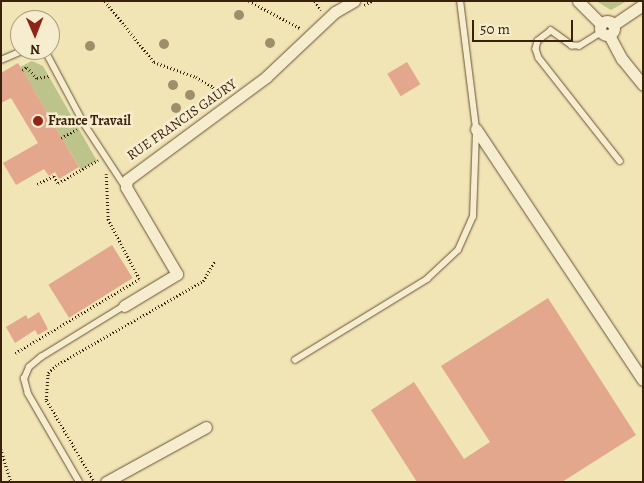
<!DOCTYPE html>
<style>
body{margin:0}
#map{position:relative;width:644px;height:483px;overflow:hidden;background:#f1e4b5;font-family:Alegreya,serif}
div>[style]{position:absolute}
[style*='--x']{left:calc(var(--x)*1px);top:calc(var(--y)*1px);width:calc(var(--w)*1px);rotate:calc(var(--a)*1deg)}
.green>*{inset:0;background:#bcc48c}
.building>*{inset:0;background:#e2a78d;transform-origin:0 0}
.path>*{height:2.5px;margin-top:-1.25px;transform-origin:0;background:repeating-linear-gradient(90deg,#3a210c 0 1px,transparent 0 3.5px)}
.roads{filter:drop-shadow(0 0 1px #685236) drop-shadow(0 0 1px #685236)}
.lane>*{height:5.5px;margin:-2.75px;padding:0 2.75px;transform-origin:2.75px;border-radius:2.75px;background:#f6edcf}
.street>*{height:11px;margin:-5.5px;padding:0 5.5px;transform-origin:5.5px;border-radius:5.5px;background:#f6edcf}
.street>.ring{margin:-5.5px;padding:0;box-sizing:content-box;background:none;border:11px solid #f6edcf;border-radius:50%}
.trees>*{width:10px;height:10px;margin:-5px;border-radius:50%;background:#9e8f6a}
.dots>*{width:14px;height:14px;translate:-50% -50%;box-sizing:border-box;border:2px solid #f6edcf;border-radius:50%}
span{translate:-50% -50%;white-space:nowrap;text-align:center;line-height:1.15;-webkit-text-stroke:5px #f6edcf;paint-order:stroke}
.street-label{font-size:14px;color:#3a210c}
.poi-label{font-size:14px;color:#3a210c;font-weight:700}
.left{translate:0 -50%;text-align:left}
.frame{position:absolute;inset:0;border:2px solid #3a210c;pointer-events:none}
.north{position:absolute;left:10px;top:10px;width:50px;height:50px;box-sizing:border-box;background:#f6edcf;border:1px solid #ab9b81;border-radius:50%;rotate:179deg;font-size:14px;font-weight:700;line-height:20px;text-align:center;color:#3a210c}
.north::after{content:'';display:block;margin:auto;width:18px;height:22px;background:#8f2418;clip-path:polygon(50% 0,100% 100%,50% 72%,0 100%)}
.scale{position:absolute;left:472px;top:20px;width:101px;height:22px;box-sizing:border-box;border:2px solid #3a210c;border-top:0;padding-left:6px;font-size:15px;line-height:18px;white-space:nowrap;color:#3a210c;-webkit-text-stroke:4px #f6edcf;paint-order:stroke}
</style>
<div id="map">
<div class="green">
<div style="clip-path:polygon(596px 1px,627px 1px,611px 10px)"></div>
<div style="clip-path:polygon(32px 61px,43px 66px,97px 161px,81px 170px,20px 67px)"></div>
</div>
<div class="building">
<div style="left:407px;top:62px;width:26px;height:23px;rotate:59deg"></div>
<div style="clip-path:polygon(18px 63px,79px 167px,59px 179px,55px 172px,49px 176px,44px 169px,16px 185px,3px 163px,38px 143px,11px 98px,1px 103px,1px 73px)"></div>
<div style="left:112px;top:245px;width:39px;height:75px;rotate:58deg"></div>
<div style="clip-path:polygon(548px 298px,636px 435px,562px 482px,417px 482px,371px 410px,414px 382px,464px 459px,490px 442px,441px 366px)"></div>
<div style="clip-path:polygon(39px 312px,48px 329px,38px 335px,35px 330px,15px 343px,6px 327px,26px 315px,28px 319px)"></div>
</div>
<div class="path">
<div style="--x:57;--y:1;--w:5;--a:0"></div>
<div style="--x:105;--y:1;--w:78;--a:51.2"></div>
<div style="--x:154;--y:62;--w:45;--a:19.7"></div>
<div style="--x:196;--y:77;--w:20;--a:30"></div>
<div style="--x:213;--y:87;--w:11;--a:63"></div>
<div style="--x:249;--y:1;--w:58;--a:27.9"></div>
<div style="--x:315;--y:1;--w:11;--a:56"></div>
<div style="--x:364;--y:5;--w:9;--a:-27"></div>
<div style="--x:22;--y:70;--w:6;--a:-31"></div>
<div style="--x:27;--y:67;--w:15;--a:48"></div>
<div style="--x:37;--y:78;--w:12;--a:-9"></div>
<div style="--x:61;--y:138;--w:18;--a:-29"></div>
<div style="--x:37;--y:184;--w:19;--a:-25"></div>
<div style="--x:54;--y:176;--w:8;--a:60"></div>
<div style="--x:58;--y:183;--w:46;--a:-29.9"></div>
<div style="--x:15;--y:353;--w:144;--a:-30.8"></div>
<div style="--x:139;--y:279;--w:67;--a:-117.7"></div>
<div style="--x:108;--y:220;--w:46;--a:-92.5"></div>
<div style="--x:1;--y:449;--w:34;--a:73"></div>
<div style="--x:93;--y:480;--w:93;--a:-120.4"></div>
<div style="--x:46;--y:400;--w:27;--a:-86"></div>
<div style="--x:48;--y:373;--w:13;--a:-42"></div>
<div style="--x:58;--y:364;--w:167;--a:-29.8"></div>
<div style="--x:203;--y:281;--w:24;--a:-60"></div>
</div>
<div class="roads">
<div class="lane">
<div style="--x:601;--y:33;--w:25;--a:148"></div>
<div style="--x:580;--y:46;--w:8;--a:180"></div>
<div style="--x:572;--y:46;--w:26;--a:-144"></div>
<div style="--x:551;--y:31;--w:16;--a:142"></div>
<div style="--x:538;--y:41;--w:8;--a:104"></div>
<div style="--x:536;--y:49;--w:9;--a:72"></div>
<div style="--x:539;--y:58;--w:131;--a:51.8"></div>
<div style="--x:45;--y:50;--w:85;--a:61.9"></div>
<div style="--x:85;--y:125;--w:73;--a:56.7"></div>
<div style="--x:1;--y:60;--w:25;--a:-23"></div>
<div style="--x:295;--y:360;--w:155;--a:-31.5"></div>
<div style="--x:427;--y:279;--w:42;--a:-43.1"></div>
<div style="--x:458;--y:250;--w:36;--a:-66"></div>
<div style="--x:473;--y:217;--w:88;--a:-88"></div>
<div style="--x:476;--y:129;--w:129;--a:-97.1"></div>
<div style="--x:79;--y:482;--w:102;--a:-120.1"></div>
<div style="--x:28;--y:394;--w:16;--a:-105"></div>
<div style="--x:24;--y:379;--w:13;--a:-67"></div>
<div style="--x:29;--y:367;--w:16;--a:-40"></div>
<div style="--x:41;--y:357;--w:97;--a:-31.6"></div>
</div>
<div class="street">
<div style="--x:578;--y:1;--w:33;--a:45"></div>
<div class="ring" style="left:600px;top:21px;width:3px;height:3px"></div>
<div style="--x:613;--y:25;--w:36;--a:-34"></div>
<div style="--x:609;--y:35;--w:27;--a:62"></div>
<div style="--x:622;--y:59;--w:33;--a:51"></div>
<div style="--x:476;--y:129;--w:301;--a:56.4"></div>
<div style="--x:124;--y:306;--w:62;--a:-31.1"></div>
<div style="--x:177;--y:274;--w:101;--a:-120.4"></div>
<div style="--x:126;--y:187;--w:7;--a:-82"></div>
<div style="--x:127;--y:180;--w:173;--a:-36.5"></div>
<div style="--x:266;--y:77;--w:95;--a:-43.3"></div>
<div style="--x:335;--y:12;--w:22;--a:-30"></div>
<div style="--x:106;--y:482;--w:114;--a:-28.8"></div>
</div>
</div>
<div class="trees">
<div style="left:239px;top:15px"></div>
<div style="left:270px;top:43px"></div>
<div style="left:164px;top:44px"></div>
<div style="left:90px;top:46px"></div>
<div style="left:173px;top:85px"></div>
<div style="left:190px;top:95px"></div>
<div style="left:176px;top:108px"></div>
</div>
<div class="dots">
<div style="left:38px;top:121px;background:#8f2418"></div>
</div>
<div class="street-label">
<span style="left:182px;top:120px;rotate:-35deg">RUE FRANCIS GAURY</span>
</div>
<div class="poi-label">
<span class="left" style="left:48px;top:121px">France Travail</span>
</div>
<div class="frame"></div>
<div class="north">N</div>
<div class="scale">50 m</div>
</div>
